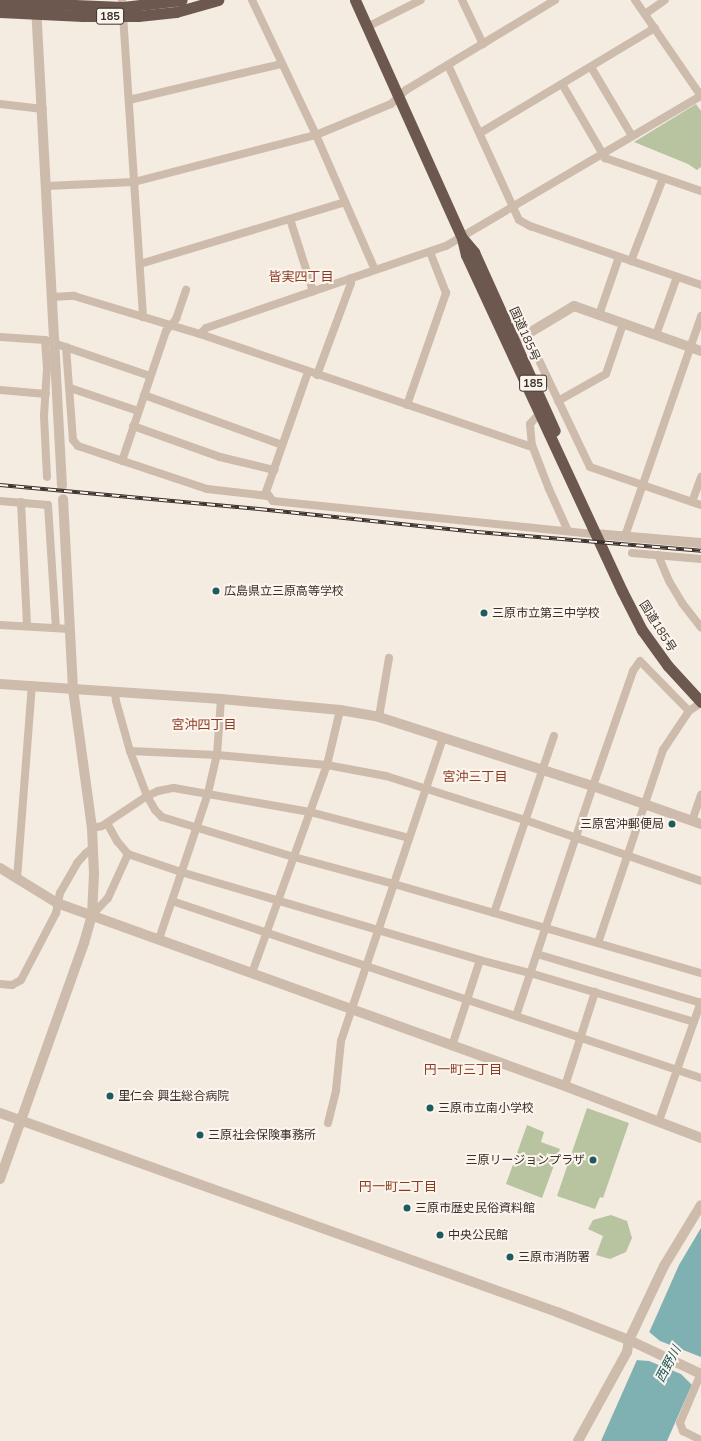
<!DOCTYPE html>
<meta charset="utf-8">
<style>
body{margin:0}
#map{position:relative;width:701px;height:1441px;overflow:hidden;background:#f4ebe1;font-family:Mulish,"Noto Sans JP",sans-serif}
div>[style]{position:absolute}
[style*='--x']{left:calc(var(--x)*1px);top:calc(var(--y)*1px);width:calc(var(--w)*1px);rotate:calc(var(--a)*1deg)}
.green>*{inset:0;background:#b8c4a0}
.water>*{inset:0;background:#7fb0b2}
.pier>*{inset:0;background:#f4ebe1}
.minor>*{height:8px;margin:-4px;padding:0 4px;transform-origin:4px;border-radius:4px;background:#cdbbac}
.tertiary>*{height:10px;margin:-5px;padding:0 5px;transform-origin:5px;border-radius:5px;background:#cdbbac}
.trunk>*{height:11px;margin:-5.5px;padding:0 5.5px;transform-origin:5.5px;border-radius:5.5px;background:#6c584f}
.rail>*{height:4px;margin-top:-2px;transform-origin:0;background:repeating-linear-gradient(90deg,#fbf5ee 0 8px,#3b302b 0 16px);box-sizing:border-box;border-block:1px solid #3b302b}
.dots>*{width:11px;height:11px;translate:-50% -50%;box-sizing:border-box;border:2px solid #fbf5ee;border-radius:50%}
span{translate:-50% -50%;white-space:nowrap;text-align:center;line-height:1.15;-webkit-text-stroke:4px #fbf5ee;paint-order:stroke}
.shield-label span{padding:1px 3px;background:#fbf5ee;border:1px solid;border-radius:3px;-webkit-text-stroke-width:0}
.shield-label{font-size:11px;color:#3b302b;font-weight:700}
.street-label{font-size:12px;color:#3b302b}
.poi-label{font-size:12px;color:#3b302b}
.left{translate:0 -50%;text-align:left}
.right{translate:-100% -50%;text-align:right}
.neighbourhood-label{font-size:13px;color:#8c3b22}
.water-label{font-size:13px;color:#1f5a5e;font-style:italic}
</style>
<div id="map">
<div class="green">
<div style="clip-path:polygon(696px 104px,701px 111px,701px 167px,697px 170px,688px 164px,634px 142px)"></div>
<div style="clip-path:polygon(587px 1108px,629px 1123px,603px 1198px,600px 1197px,595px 1209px,557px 1196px)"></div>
<div style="clip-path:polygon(527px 1125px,544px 1132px,541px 1142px,560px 1149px,542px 1198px,506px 1184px)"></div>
<div style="clip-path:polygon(611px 1215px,627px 1221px,632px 1238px,626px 1252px,610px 1259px,596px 1255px,603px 1236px,588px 1229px,593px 1220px)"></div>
</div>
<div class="water">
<div style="clip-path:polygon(701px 1228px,701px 1364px,667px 1441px,601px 1441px,679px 1265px)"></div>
</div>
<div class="pier">
<div style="clip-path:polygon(648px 1331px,660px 1341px,701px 1357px,701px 1364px,692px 1385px,681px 1374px,649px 1361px,636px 1360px)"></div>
</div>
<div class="minor">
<div style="--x:122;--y:0;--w:318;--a:86.2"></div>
<div style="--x:252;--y:0;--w:149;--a:64.6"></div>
<div style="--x:316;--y:135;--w:147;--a:66.4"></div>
<div style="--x:462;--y:0;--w:49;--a:64.5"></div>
<div style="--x:635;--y:0;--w:116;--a:55.5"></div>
<div style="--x:645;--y:14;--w:24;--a:-35"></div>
<div style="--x:367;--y:27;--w:60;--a:-26.6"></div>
<div style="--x:448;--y:65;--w:170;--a:65.4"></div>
<div style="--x:519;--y:220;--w:13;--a:29"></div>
<div style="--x:530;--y:226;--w:181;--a:19"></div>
<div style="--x:591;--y:67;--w:80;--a:59.3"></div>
<div style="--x:562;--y:84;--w:86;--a:59.8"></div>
<div style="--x:605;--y:158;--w:102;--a:19"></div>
<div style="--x:129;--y:100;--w:156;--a:-13.3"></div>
<div style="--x:0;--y:104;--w:43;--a:6.6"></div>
<div style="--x:480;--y:133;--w:204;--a:-31"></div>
<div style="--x:47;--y:186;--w:87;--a:-2.6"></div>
<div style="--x:134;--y:182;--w:188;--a:-14.5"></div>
<div style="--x:316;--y:135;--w:81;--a:-22.5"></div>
<div style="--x:391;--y:104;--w:21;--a:-43"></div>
<div style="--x:406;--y:90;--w:174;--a:-31.1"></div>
<div style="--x:290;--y:219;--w:76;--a:72.3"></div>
<div style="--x:631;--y:261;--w:89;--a:-68.9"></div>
<div style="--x:140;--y:264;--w:214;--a:-16.8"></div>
<div style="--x:52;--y:297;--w:22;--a:-3"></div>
<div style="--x:74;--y:296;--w:132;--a:16.8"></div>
<div style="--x:200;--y:334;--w:348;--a:18.8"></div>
<div style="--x:529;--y:446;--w:3;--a:-18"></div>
<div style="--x:599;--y:315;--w:61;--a:-71"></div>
<div style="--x:200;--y:334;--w:8;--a:-45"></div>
<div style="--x:206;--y:328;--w:254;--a:-18.9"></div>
<div style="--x:446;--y:246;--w:296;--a:-30.5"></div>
<div style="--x:527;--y:335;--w:146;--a:64.5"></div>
<div style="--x:590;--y:467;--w:117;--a:18.9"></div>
<div style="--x:656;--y:335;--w:62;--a:-70.1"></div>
<div style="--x:0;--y:337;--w:45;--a:3.8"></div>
<div style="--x:45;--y:340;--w:111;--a:18.9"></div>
<div style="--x:45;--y:340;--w:28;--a:86"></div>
<div style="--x:47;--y:368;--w:48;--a:93.6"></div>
<div style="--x:44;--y:416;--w:61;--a:87.2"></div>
<div style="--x:66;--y:347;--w:93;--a:85.7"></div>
<div style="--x:73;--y:440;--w:8;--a:50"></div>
<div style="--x:78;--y:446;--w:136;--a:18.4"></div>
<div style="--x:207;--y:489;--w:61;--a:6.5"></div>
<div style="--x:308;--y:372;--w:127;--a:109.3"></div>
<div style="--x:266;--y:492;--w:11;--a:52"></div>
<div style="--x:273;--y:501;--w:324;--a:5.9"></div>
<div style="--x:317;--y:375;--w:98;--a:-69.7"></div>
<div style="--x:351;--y:283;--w:5;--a:-90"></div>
<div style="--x:70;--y:388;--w:72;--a:18.7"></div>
<div style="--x:0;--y:390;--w:46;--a:5"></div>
<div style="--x:144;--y:395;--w:147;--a:19.9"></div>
<div style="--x:558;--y:401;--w:55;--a:-29.4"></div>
<div style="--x:606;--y:374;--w:53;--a:-71.2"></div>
<div style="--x:407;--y:405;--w:119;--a:-70.8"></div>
<div style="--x:446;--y:293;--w:44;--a:-111.3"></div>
<div style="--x:539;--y:414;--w:13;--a:132"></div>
<div style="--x:530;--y:424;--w:21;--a:85"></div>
<div style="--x:532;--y:445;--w:47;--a:68.9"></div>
<div style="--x:549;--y:489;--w:46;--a:65.7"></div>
<div style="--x:133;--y:426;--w:92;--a:19.6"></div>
<div style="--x:220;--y:457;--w:56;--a:13.5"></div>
<div style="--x:122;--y:461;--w:137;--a:-71.3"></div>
<div style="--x:166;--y:331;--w:16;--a:-50"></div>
<div style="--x:176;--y:319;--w:31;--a:-71"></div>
<div style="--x:0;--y:501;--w:48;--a:4.8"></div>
<div style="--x:48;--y:505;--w:123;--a:86.3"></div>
<div style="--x:21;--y:502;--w:124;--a:87.2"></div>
<div style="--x:692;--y:502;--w:27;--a:-70"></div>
<div style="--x:625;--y:536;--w:233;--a:-70.9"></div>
<div style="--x:632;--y:553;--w:69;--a:5"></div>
<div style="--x:658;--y:555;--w:28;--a:67"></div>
<div style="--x:669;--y:581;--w:26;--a:59"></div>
<div style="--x:682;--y:603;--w:31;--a:52"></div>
<div style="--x:0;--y:625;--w:70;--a:3.3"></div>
<div style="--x:115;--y:692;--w:9;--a:84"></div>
<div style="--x:116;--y:701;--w:52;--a:74.4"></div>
<div style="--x:130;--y:751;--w:48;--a:69.3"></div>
<div style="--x:147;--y:796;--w:16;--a:60"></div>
<div style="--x:155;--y:810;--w:10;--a:45"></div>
<div style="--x:162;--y:817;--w:138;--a:16.9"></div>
<div style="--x:294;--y:857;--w:104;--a:15.1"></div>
<div style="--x:394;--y:884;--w:320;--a:16.2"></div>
<div style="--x:379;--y:717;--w:60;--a:-80.4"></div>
<div style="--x:130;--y:751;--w:87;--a:2.6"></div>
<div style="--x:217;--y:755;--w:110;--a:5.2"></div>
<div style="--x:327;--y:765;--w:60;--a:10.6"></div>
<div style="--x:386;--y:776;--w:146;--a:17.6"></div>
<div style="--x:525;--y:820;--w:186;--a:19.1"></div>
<div style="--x:692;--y:821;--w:28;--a:-71"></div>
<div style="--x:107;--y:823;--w:21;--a:61"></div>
<div style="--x:117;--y:841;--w:17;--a:50"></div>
<div style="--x:128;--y:854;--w:56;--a:18.8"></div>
<div style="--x:181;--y:872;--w:312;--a:16.4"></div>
<div style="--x:480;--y:960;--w:52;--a:14.6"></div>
<div style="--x:530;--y:973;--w:171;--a:16.6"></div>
<div style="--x:92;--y:828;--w:10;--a:-11"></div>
<div style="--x:102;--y:826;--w:54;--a:-33.7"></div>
<div style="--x:147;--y:796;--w:12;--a:-24"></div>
<div style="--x:158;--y:791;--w:16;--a:-11"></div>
<div style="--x:174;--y:788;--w:138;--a:10"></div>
<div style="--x:310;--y:812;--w:102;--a:14.7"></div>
<div style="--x:17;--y:879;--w:194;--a:-85.6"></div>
<div style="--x:172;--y:901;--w:558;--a:18.5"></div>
<div style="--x:494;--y:913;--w:187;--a:-71.3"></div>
<div style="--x:92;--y:915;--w:23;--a:-47"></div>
<div style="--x:108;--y:898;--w:48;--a:-65.6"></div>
<div style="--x:159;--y:939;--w:154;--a:-71.4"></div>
<div style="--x:208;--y:793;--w:39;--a:-77"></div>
<div style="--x:217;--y:755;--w:56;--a:-85.9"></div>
<div style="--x:598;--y:943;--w:204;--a:-71.4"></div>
<div style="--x:663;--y:750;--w:47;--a:-56.3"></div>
<div style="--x:689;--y:711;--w:14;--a:-34"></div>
<div style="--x:537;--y:954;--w:171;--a:16.6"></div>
<div style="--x:252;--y:973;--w:221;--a:-70.2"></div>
<div style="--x:327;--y:765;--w:57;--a:-76.7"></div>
<div style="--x:0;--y:984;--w:12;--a:5"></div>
<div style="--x:12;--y:985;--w:10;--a:-29"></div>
<div style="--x:21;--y:980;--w:76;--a:-62.4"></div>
<div style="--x:56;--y:913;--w:20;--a:-79"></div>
<div style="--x:60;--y:893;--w:34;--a:-60"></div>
<div style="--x:77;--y:863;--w:13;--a:-48"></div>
<div style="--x:86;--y:853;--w:9;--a:-36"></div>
<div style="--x:516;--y:1016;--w:243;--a:-71.5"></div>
<div style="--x:593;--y:786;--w:122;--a:-70.8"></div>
<div style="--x:633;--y:671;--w:12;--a:-55"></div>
<div style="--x:640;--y:661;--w:70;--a:45.6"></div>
<div style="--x:452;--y:1046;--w:90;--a:-72"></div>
<div style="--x:565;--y:1086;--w:99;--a:-72.3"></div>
<div style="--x:659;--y:1121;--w:126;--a:-70.6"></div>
<div style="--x:328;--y:1123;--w:34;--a:-76"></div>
<div style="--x:336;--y:1090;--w:49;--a:-84.2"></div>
<div style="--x:341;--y:1041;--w:320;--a:-71.4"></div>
<div style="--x:701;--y:1373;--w:54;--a:112.8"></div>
<div style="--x:680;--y:1423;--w:9;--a:69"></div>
<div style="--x:683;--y:1431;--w:20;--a:27"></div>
</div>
<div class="tertiary">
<div style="--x:36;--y:6;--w:480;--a:86.9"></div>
<div style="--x:514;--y:342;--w:70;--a:-31"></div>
<div style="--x:574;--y:306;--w:135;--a:19.5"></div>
<div style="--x:595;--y:534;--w:106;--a:4.9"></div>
<div style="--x:0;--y:684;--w:222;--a:3.9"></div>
<div style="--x:221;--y:699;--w:120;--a:5.3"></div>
<div style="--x:340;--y:710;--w:40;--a:10"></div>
<div style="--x:379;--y:717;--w:225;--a:17.9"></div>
<div style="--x:593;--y:786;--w:114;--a:19.4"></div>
<div style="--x:0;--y:868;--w:67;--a:31.6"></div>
<div style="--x:57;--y:903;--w:540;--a:19.81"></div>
<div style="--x:565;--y:1086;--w:146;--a:20.9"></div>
<div style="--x:0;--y:1113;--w:591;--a:19.66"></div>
<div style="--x:557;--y:1312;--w:77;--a:21.3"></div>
<div style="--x:629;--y:1340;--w:80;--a:25.3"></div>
<div style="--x:0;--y:1179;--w:251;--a:-70.4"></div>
<div style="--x:84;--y:943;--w:29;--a:-74"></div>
<div style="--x:92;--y:915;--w:41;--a:-87.2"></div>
<div style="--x:94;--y:874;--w:46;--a:-92.5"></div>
<div style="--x:92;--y:828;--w:140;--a:-97.8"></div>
<div style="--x:73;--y:689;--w:190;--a:-93"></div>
<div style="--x:578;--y:1441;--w:102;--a:-61.2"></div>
<div style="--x:627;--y:1352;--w:12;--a:-81"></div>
<div style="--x:629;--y:1340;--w:82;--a:-64.7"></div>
<div style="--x:664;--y:1266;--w:71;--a:-58.8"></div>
</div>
<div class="trunk">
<div style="--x:355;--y:0;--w:261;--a:65.8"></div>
<div style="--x:462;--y:238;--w:17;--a:77"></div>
<div style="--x:466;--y:255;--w:370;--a:65.1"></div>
<div style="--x:622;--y:591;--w:44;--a:62.9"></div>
<div style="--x:642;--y:630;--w:44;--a:54.2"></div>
<div style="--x:668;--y:666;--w:49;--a:47.5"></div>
<div style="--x:0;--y:2;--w:123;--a:2.3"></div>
<div style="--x:123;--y:7;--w:59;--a:-6.8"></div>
<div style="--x:0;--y:12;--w:83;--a:2.8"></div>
<div style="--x:83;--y:16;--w:55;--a:0"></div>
<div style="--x:138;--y:16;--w:38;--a:-6"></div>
<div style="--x:176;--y:12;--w:44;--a:-15.9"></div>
<div style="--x:464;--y:240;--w:16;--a:50"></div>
<div style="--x:474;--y:252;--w:196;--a:65.7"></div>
</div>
<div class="rail">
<div style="--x:0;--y:485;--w:260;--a:5.3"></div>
<div style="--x:259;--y:509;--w:219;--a:6"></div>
<div style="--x:477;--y:532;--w:225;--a:4.8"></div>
</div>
<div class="dots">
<div style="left:216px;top:591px;background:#1f5a5e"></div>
<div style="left:484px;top:613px;background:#1f5a5e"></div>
<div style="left:672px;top:824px;background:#1f5a5e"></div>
<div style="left:110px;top:1096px;background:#1f5a5e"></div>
<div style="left:430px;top:1108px;background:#1f5a5e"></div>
<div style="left:200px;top:1135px;background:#1f5a5e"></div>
<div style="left:593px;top:1160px;background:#1f5a5e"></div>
<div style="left:407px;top:1208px;background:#1f5a5e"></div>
<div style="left:440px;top:1235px;background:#1f5a5e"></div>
<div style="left:510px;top:1257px;background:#1f5a5e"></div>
</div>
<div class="shield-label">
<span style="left:110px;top:16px">185</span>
<span style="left:533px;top:383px">185</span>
</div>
<div class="street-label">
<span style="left:525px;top:334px;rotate:66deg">国道185号</span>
<span style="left:658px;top:626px;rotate:58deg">国道185号</span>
</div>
<div class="poi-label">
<span class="left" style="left:224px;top:591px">広島県立三原高等学校</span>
<span class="left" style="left:492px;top:613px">三原市立第三中学校</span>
<span class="right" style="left:664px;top:824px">三原宮沖郵便局</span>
<span class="left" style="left:118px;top:1096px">里仁会 興生総合病院</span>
<span class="left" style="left:438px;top:1108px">三原市立南小学校</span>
<span class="left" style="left:208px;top:1135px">三原社会保険事務所</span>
<span class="right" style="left:585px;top:1160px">三原リージョンプラザ</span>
<span class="left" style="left:415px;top:1208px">三原市歴史民俗資料館</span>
<span class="left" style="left:448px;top:1235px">中央公民館</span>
<span class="left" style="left:518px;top:1257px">三原市消防署</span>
</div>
<div class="neighbourhood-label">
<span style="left:301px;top:276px">皆実四丁目</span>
<span style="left:204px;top:724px">宮沖四丁目</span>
<span style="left:475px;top:776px">宮沖三丁目</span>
<span style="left:463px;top:1069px">円一町三丁目</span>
<span style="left:398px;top:1186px">円一町二丁目</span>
</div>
<div class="water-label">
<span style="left:668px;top:1364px;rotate:-62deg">西野川</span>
</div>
</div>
